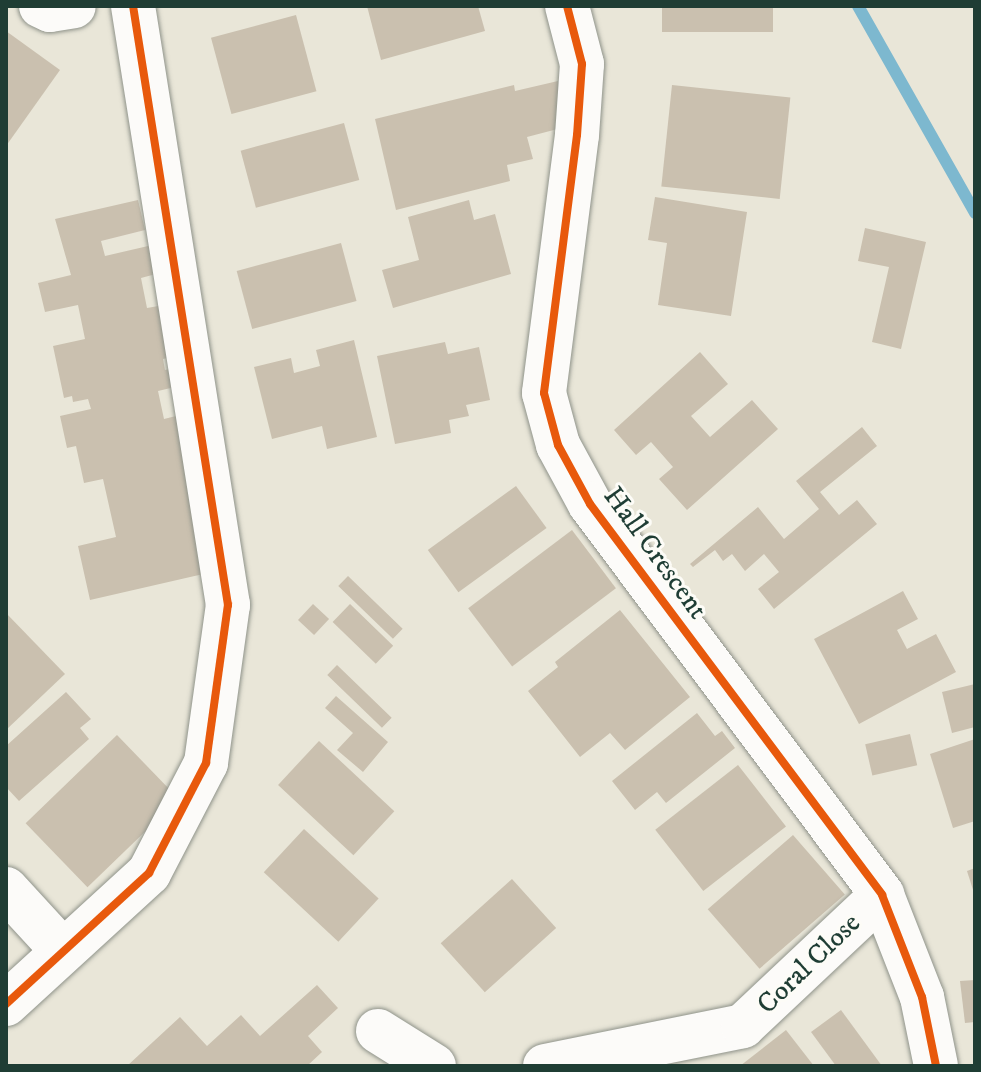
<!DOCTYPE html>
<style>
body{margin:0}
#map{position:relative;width:981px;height:1072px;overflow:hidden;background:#e9e6d8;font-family:"IM FELL DW Pica",serif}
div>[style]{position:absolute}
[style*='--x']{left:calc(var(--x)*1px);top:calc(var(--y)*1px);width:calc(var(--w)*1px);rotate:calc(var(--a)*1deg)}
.stream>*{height:12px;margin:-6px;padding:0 6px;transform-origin:6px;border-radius:6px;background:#7db8cf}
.building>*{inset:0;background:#cac0af;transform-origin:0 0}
.roads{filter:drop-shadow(0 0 2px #8f938a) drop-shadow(0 0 2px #8f938a)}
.minor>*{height:44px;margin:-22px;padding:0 22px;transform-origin:22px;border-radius:22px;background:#fcfbf9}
.cycleway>*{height:8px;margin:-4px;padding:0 4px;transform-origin:4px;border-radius:4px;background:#e8590c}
span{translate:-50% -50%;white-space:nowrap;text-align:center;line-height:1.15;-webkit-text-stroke:6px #fdfcf7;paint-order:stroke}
.street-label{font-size:28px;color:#1f3d34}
.frame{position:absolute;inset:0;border:8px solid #1f3d34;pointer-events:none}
</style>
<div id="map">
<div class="stream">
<div style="--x:858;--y:6;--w:238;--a:60.5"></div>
</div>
<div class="building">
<div style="clip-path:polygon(367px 6px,478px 6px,485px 31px,381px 60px)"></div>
<div style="left:662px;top:6px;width:111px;height:26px"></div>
<div style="left:296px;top:15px;width:79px;height:88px;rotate:75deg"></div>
<div style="clip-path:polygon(6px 31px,60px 70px,6px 146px)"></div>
<div style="clip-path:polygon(558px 81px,569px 126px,527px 137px,533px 159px,507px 165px,510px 181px,396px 210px,375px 119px,514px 85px,515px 91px)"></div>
<div style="left:672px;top:85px;width:119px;height:102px;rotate:6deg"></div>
<div style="left:344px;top:123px;width:59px;height:107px;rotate:75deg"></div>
<div style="clip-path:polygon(655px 197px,747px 212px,731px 316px,658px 305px,667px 243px,648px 240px)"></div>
<div style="clip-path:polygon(138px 200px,145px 230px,101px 241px,105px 256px,161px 243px,167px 271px,141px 278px,147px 308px,170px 304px,181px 355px,163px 359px,165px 370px,174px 368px,179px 386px,158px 391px,164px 419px,176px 416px,212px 572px,90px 600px,78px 546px,116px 537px,103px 479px,84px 483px,76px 446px,67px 448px,60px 416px,91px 409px,88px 399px,73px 402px,72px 396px,64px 398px,53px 346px,85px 339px,78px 305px,45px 312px,38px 283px,71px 275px,55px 219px)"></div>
<div style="clip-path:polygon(469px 200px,474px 220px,495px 214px,511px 274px,393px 308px,382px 270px,419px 260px,408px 217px)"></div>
<div style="clip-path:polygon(865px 228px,926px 242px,901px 349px,872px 342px,889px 267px,858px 261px)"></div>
<div style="left:341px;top:243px;width:60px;height:108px;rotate:75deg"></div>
<div style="clip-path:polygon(354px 340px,377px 437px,327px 449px,322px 426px,272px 439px,254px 367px,291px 358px,294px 373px,320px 366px,316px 350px)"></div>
<div style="clip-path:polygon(445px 342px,448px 354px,479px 347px,490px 400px,466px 405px,469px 416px,449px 420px,451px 433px,395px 444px,377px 356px)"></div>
<div style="clip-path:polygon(700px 352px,728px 384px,691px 416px,710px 437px,752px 400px,778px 429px,687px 510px,659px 479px,673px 467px,651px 442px,636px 455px,614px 430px)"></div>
<div style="clip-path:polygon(862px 427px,877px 446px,820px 492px,839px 515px,857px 500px,877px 524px,774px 609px,758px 589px,779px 572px,764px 554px,745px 571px,732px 554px,723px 561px,715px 550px,693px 567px,690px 564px,758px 507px,784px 539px,819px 509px,796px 481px)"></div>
<div style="left:516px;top:486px;width:52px;height:109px;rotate:54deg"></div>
<div style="left:572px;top:530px;width:73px;height:130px;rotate:53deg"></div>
<div style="left:348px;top:576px;width:76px;height:14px;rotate:44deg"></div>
<div style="clip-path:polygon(903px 591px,918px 619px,897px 630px,907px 649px,936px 634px,956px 672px,859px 724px,814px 639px)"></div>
<div style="left:313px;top:604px;width:22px;height:22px;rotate:43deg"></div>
<div style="left:350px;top:604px;width:60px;height:25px;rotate:44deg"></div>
<div style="clip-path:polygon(620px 610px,690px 697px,625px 750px,610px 733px,580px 757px,528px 691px,558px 667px,555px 662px)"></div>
<div style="clip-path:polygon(6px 613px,65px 674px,6px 730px)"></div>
<div style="left:337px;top:665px;width:76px;height:14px;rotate:44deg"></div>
<div style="clip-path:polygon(975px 684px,975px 727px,952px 733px,942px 692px)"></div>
<div style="clip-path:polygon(66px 692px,91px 719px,80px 728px,89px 739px,19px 801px,6px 787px,6px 746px)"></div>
<div style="clip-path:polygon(336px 696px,388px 742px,363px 772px,337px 750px,353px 733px,325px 708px)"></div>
<div style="clip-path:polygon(697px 713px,715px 736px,722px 731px,735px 748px,666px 803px,657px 792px,635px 810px,612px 781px)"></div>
<div style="left:910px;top:734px;width:32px;height:46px;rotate:77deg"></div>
<div style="left:117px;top:735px;width:89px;height:127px;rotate:46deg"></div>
<div style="clip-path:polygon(975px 739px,975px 821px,953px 828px,930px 754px)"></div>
<div style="left:319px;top:741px;width:103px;height:60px;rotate:43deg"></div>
<div style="left:738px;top:765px;width:78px;height:105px;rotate:52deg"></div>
<div style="left:304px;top:829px;width:102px;height:59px;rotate:43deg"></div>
<div style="left:793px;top:835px;width:79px;height:113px;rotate:49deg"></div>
<div style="clip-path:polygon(975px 868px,975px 893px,974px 893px,967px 871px)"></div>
<div style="left:512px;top:879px;width:66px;height:96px;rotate:48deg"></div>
<div style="clip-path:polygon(975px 980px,975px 1022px,965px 1023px,960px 981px)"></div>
<div style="clip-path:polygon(317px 985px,338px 1008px,308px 1036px,322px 1052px,307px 1066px,127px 1066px,180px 1017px,207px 1046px,241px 1015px,260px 1036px)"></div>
<div style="clip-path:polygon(841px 1010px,882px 1066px,836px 1066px,811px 1032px)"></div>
<div style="clip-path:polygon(786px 1030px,814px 1066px,740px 1066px)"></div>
</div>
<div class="roads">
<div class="minor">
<div style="--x:41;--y:6;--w:10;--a:24"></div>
<div style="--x:50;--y:10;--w:24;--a:-9"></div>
<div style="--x:567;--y:6;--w:60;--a:75.5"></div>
<div style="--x:582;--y:64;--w:71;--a:94"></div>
<div style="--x:577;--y:135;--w:260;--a:97.3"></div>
<div style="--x:544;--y:393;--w:54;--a:74.9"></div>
<div style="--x:558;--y:445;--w:67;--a:61.5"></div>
<div style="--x:590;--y:504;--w:488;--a:53.2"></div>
<div style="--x:882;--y:895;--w:110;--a:68.6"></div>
<div style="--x:922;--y:997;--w:70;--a:78.5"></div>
<div style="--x:6;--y:889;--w:84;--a:47.4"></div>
<div style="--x:6;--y:1004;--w:194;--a:-42.5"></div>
<div style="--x:149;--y:873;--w:124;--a:-62.6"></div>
<div style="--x:206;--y:763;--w:160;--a:-82.1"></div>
<div style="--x:228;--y:605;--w:606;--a:-99.01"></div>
<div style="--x:378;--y:1031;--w:66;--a:32"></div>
<div style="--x:545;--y:1066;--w:202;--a:-11.4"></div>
<div style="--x:743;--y:1026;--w:191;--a:-43.3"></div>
</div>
</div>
<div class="cycleway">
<div style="--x:567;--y:6;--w:60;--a:75.5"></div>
<div style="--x:582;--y:64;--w:71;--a:94"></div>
<div style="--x:577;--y:135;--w:260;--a:97.3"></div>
<div style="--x:544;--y:393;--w:54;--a:74.9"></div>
<div style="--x:558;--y:445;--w:67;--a:61.5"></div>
<div style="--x:590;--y:504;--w:488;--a:53.2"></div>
<div style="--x:882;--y:895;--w:110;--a:68.6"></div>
<div style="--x:922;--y:997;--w:70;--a:78.5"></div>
<div style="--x:6;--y:1004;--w:194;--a:-42.5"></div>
<div style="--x:149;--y:873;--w:124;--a:-62.6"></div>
<div style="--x:206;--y:763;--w:160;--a:-82.1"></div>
<div style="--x:228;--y:605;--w:606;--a:-99.01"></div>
</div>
<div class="street-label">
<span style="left:655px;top:553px;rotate:54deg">Hall Crescent</span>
<span style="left:809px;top:964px;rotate:-44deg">Coral Close</span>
</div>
<div class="frame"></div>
</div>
